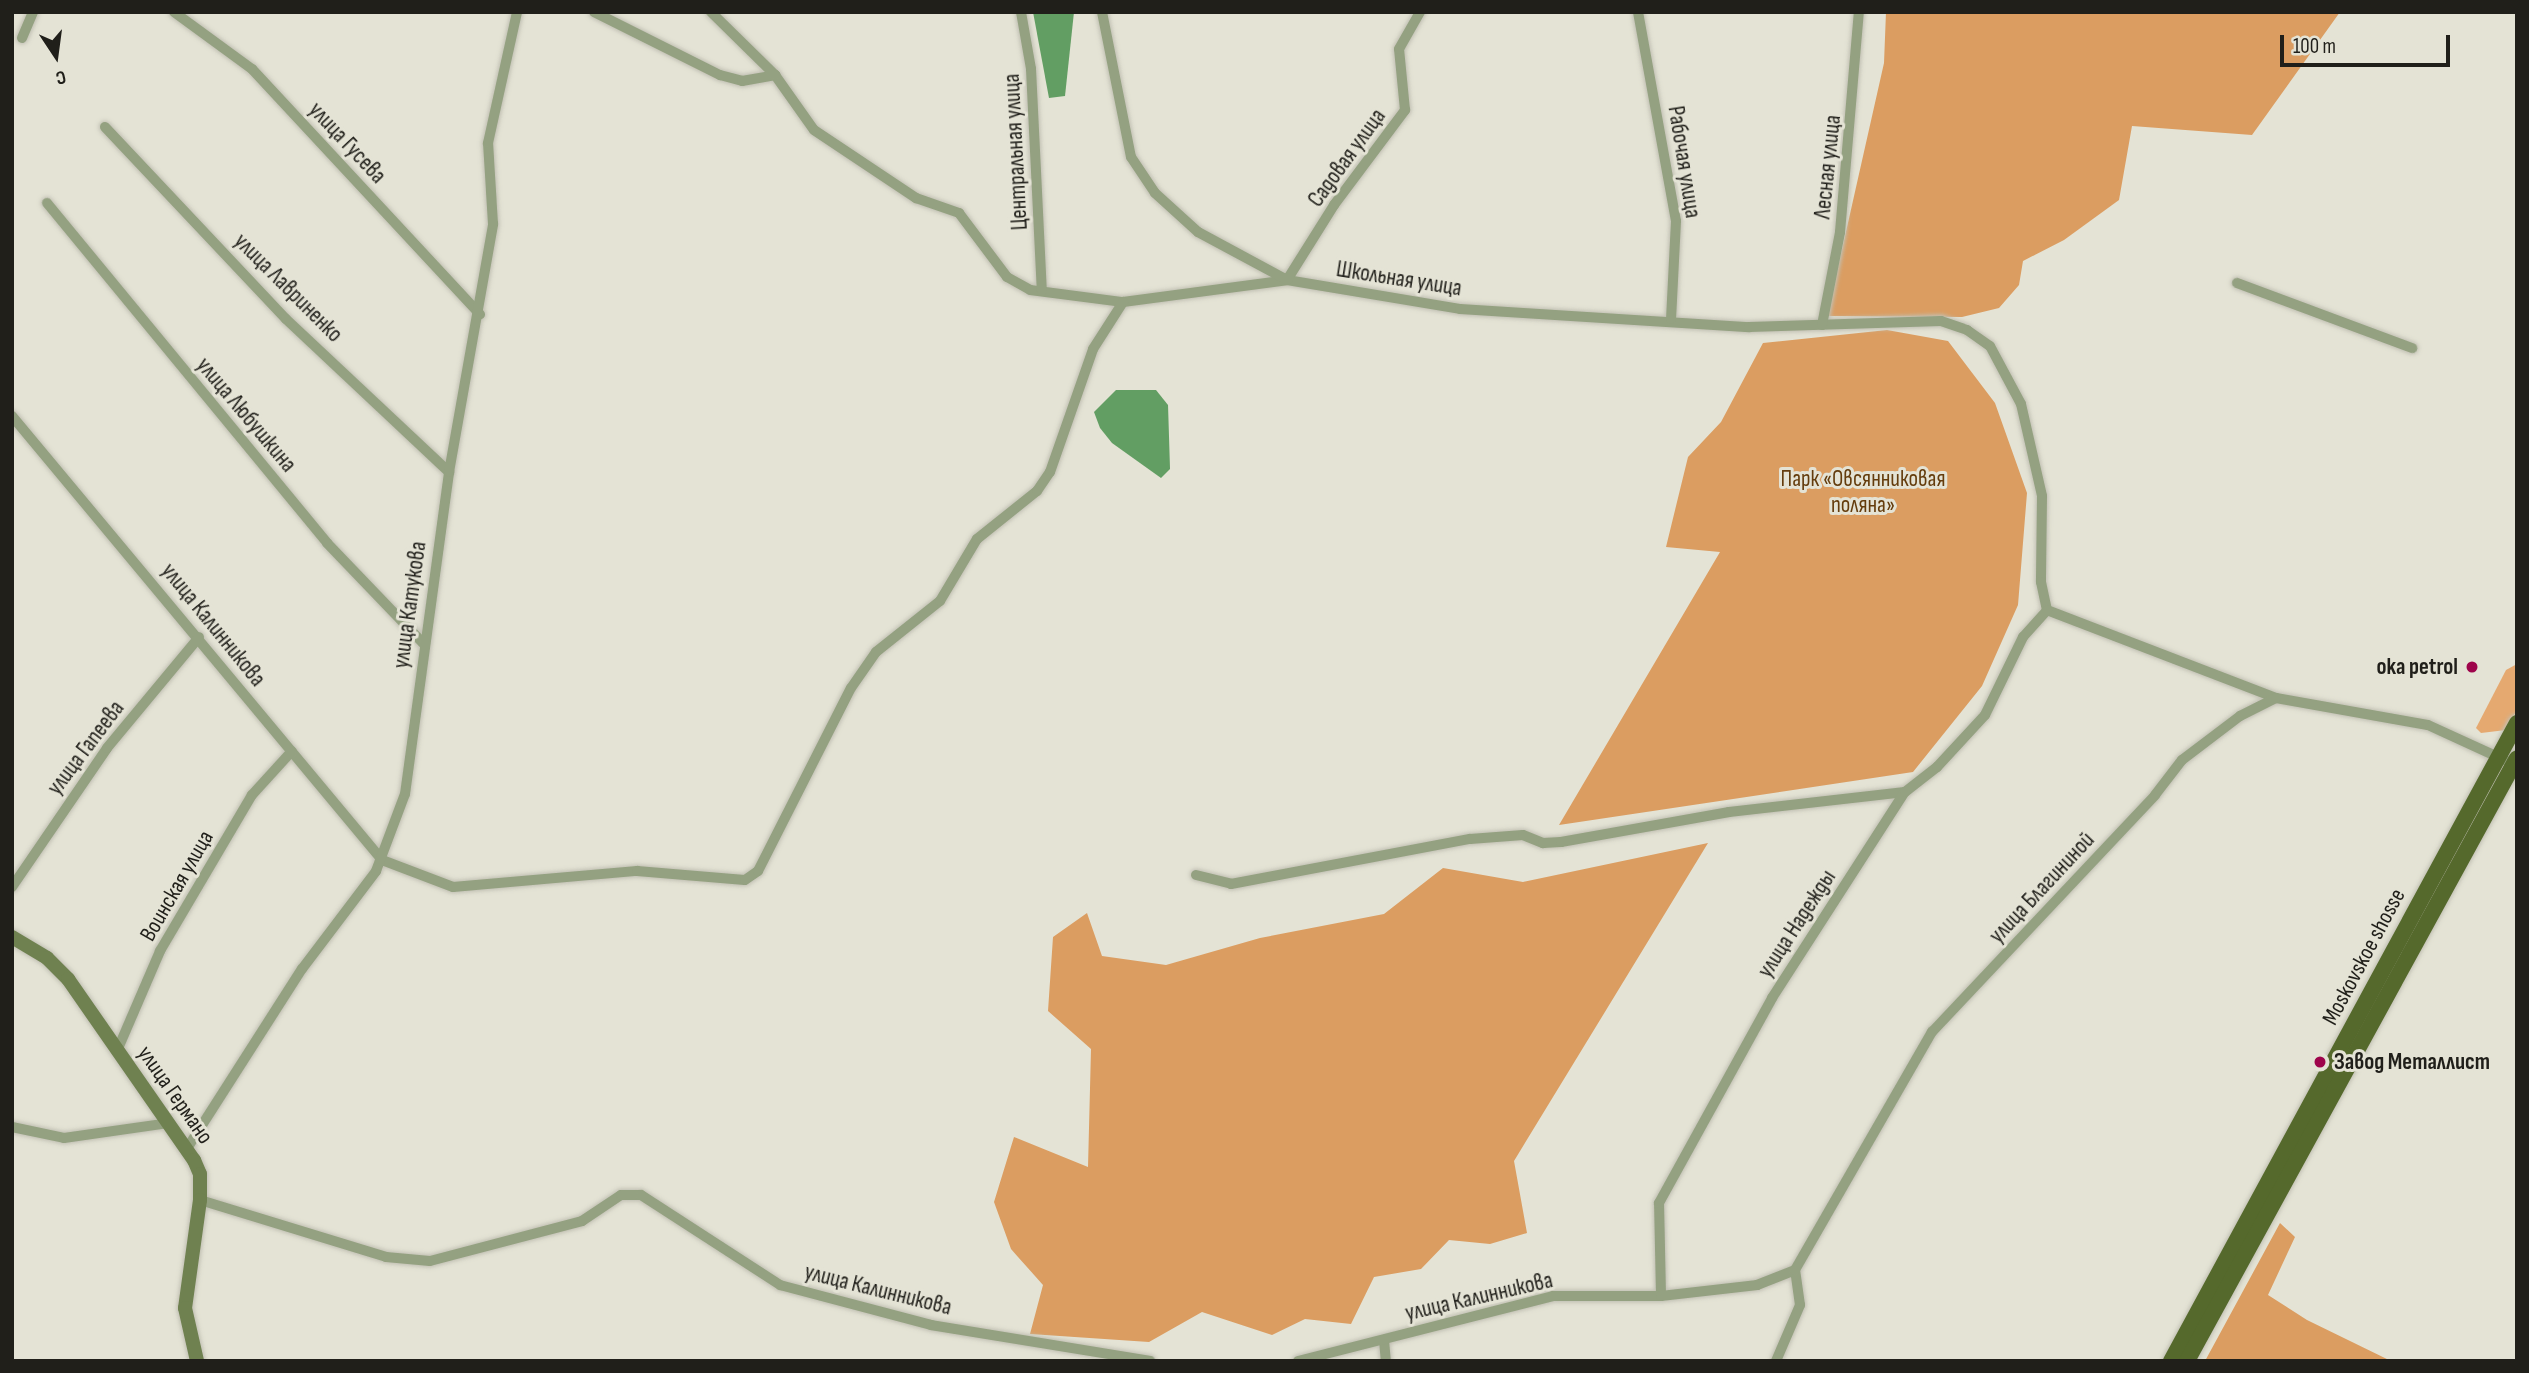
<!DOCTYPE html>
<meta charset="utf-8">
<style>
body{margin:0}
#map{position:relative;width:2529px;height:1373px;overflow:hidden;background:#e4e3d5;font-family:"Sofia Sans Condensed",sans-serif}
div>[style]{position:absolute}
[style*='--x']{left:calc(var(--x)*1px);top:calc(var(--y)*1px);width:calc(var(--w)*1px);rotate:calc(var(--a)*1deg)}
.green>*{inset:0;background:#e5a970}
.forest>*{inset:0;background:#db9d61}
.water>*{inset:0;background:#629e63}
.roads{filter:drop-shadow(0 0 2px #c1c0b3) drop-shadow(0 0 2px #c1c0b3)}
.minor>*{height:10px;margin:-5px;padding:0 5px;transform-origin:5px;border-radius:5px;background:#94a181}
.secondary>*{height:14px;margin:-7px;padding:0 7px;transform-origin:7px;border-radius:7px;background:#6f8150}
.primary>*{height:16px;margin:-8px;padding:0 8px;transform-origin:8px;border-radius:8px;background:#55692c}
.dots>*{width:19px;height:19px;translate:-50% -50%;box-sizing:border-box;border:4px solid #e4e3d5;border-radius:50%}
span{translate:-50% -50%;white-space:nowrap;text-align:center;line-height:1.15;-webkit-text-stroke:6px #e4e3d5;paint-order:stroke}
.street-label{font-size:23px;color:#201f1a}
.park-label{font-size:23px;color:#643c0c}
.poi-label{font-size:23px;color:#201f1a;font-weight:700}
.right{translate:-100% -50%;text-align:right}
.left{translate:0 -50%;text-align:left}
.frame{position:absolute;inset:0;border:14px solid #201f1a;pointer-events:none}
.north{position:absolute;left:21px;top:21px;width:70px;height:70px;-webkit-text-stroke:5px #e4e3d5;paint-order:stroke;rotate:167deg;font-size:19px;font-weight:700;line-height:28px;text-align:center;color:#201f1a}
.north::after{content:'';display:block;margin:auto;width:24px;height:32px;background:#201f1a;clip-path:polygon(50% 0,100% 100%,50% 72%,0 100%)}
.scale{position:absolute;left:2280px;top:35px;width:170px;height:32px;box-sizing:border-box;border:4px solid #201f1a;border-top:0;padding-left:9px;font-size:21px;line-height:24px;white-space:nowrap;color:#201f1a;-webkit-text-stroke:5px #e4e3d5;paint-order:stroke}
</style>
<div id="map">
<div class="green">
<div style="clip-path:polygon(2517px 664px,2517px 710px,2506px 730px,2481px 733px,2476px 728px,2506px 670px)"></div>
</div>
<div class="forest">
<div style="clip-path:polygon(1886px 12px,2340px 12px,2252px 135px,2132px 126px,2119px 200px,2064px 240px,2023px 261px,2019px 285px,1999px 308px,1962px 317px,1827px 316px,1884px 63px)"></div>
<div style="clip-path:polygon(1887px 330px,1948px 341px,1995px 403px,2027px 493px,2018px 605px,1982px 686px,1913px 772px,1559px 825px,1720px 552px,1666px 547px,1688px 457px,1721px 422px,1763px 343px)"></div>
<div style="clip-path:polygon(1708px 843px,1514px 1161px,1527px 1233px,1490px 1244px,1449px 1240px,1421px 1269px,1374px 1277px,1351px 1324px,1305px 1319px,1272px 1335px,1202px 1312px,1149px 1342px,1030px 1334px,1043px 1285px,1011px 1249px,994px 1202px,1014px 1137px,1088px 1167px,1091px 1049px,1048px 1011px,1053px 937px,1087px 913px,1102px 956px,1166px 965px,1260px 938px,1384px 914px,1443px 868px,1523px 882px)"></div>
<div style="clip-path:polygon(2280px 1223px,2295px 1237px,2268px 1295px,2307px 1320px,2391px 1361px,2205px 1361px)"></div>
</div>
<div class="water">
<div style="clip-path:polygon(1033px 12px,1074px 12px,1065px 96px,1049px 98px)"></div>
<div style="clip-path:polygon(1116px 390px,1156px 390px,1168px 405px,1170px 469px,1161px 478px,1112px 443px,1100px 428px,1094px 412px)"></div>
</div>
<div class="roads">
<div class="minor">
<div style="--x:174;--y:12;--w:97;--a:36.2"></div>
<div style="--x:252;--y:69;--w:335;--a:47.1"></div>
<div style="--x:594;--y:12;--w:141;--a:26.6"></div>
<div style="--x:720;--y:75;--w:23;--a:15"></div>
<div style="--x:742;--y:81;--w:34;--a:-10"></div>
<div style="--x:775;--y:75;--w:67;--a:54.7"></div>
<div style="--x:814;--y:130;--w:123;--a:33.7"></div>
<div style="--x:916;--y:198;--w:46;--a:19.2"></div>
<div style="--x:959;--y:213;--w:80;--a:53.1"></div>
<div style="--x:1007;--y:277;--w:26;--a:29"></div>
<div style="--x:1030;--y:290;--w:94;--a:7.4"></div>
<div style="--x:1123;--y:302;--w:165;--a:-7.6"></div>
<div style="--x:1287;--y:280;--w:175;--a:9.5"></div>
<div style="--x:1460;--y:309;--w:290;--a:3.6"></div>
<div style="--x:1749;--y:327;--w:192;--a:-1.8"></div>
<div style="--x:1941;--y:321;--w:28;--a:19"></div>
<div style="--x:1967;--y:330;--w:28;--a:35"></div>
<div style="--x:1990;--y:346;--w:66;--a:61.9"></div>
<div style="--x:2021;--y:404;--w:94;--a:77.1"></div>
<div style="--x:2042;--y:496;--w:86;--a:90.7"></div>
<div style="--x:2041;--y:582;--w:29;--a:78"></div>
<div style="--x:711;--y:12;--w:90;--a:44.5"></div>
<div style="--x:1021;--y:12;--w:58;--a:80"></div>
<div style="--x:1031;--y:69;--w:222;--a:87.2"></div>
<div style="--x:1102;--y:12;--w:148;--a:78.7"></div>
<div style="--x:1131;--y:157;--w:43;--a:56.3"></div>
<div style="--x:1155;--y:193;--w:58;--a:42.2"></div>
<div style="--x:1198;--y:232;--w:101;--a:28.3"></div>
<div style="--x:1287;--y:280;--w:89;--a:-57.9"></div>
<div style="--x:1334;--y:205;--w:119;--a:-53.2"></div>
<div style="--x:1405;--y:110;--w:61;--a:-95.6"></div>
<div style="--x:1399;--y:49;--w:43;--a:-60.4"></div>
<div style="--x:1638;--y:12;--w:212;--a:79.7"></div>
<div style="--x:1676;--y:221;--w:98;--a:92.9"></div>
<div style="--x:22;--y:38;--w:28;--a:-67"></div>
<div style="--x:105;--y:127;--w:264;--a:46.7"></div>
<div style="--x:286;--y:319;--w:224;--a:43.2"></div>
<div style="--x:47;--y:203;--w:440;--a:50.5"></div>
<div style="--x:327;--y:543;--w:140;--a:46.2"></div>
<div style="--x:2237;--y:283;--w:187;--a:20.4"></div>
<div style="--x:1822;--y:325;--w:95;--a:-79"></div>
<div style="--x:1840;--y:232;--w:221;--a:-85.1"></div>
<div style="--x:12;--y:416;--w:578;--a:50.19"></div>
<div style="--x:382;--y:860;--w:76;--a:20.8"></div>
<div style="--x:453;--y:887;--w:185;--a:-5"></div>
<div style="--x:637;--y:871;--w:108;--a:4.8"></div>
<div style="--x:745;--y:880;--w:16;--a:-35"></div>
<div style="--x:758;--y:871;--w:205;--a:-63.1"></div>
<div style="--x:851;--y:688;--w:44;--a:-55.2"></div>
<div style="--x:876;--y:652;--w:82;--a:-38.6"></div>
<div style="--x:940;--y:601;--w:72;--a:-59.2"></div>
<div style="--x:977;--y:539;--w:77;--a:-38.7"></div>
<div style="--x:1037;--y:491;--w:23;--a:-56"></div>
<div style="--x:1050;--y:472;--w:130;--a:-70.7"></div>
<div style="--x:1093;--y:349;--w:56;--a:-57.4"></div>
<div style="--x:2047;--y:610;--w:245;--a:21"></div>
<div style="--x:2276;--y:698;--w:154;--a:10.1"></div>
<div style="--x:2428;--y:725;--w:94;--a:24.6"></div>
<div style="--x:1196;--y:875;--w:36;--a:14"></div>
<div style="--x:1231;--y:884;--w:243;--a:-10.7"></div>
<div style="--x:1470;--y:839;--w:53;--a:-4.3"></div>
<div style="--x:1523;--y:835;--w:22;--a:22"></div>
<div style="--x:1543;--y:843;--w:18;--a:-3"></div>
<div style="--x:1561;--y:842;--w:171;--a:-10.1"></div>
<div style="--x:1729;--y:812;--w:177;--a:-6.5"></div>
<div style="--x:12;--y:887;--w:168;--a:-55.6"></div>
<div style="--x:107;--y:748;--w:144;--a:-50.3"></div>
<div style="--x:117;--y:1051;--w:109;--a:-66.7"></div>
<div style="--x:160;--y:951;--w:181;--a:-59.5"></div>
<div style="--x:252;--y:795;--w:59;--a:-47.7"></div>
<div style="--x:12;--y:1127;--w:53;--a:11.9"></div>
<div style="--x:64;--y:1138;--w:107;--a:-8.1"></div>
<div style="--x:188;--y:1147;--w:211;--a:-57.4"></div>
<div style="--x:302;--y:969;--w:123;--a:-52.9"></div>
<div style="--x:376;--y:871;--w:82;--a:-69.4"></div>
<div style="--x:405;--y:794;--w:325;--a:-82.2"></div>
<div style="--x:449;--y:472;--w:252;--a:-79.9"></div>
<div style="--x:493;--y:224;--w:81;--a:-93.5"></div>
<div style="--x:488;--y:143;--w:134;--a:-77.5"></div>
<div style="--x:200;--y:1200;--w:195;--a:17"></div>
<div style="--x:386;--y:1257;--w:44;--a:5.2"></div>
<div style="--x:430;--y:1261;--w:157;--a:-14.7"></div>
<div style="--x:582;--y:1221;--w:47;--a:-33.7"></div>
<div style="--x:621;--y:1195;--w:20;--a:0"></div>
<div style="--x:641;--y:1195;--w:166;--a:32.9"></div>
<div style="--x:780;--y:1285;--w:156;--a:14.8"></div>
<div style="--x:931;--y:1325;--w:222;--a:9.3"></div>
<div style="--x:1661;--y:1296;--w:93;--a:-91.2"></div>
<div style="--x:1659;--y:1203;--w:234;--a:-61.1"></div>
<div style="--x:1772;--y:998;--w:245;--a:-57.2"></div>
<div style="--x:1905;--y:792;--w:41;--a:-38"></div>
<div style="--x:1937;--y:767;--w:71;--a:-47.3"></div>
<div style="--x:1985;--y:715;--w:87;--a:-64"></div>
<div style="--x:2023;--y:637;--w:36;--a:-48"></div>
<div style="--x:1384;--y:1340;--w:21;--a:85"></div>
<div style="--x:1298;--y:1361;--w:263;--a:-14.3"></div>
<div style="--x:1553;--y:1296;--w:108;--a:0"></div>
<div style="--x:1661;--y:1296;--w:97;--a:-6.5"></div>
<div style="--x:1757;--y:1285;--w:41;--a:-21.5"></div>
<div style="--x:1776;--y:1361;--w:61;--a:-66.8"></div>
<div style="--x:1800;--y:1305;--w:35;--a:-98"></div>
<div style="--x:1795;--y:1270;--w:275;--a:-60.1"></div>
<div style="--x:1932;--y:1032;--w:325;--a:-46.7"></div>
<div style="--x:2155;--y:795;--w:44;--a:-52.4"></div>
<div style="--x:2182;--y:760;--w:73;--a:-37.2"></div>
<div style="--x:2240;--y:716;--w:40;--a:-26.6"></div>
</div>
<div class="secondary">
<div style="--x:12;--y:937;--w:41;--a:31"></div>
<div style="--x:47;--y:958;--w:30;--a:45"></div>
<div style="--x:68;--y:979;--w:221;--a:55.2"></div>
<div style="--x:194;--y:1160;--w:15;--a:67"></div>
<div style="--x:200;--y:1174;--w:26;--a:90"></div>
<div style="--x:200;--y:1200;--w:109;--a:97.9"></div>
<div style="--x:185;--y:1308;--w:54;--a:77.2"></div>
</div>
<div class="primary">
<div style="--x:2171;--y:1361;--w:726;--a:-61.53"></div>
<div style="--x:2187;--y:1361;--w:687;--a:-61.31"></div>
</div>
</div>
<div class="dots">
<div style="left:2472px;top:667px;background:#9e044b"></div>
<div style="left:2320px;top:1062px;background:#9e044b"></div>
</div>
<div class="street-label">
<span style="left:347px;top:143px;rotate:47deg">улица Гусева</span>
<span style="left:1016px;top:152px;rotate:-93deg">Центральная улица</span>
<span style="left:1347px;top:158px;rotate:-54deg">Садовая улица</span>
<span style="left:1684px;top:162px;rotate:81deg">Рабочая улица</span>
<span style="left:1828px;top:167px;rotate:-84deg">Лесная улица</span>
<span style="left:1399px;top:279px;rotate:9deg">Школьная улица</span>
<span style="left:288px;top:288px;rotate:45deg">улица Лавриненко</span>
<span style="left:246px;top:415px;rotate:50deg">улица Любушкина</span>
<span style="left:410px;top:605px;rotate:-82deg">улица Катукова</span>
<span style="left:213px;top:625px;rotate:51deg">улица Калинникова</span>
<span style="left:86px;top:748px;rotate:-53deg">улица Гапеева</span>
<span style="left:177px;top:886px;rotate:-60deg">Воинская улица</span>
<span style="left:2042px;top:888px;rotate:-47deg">улица Благининой</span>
<span style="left:1797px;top:924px;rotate:-57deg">улица Надежды</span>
<span style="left:2364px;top:957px;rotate:-62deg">Moskovskoe shosse</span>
<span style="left:175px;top:1095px;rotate:55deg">улица Германо</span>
<span style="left:878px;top:1290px;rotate:14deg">улица Калинникова</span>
<span style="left:1479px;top:1297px;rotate:-13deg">улица Калинникова</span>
</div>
<div class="park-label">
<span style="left:1863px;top:492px">Парк «Овсянниковая<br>поляна»</span>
</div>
<div class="poi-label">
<span class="right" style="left:2458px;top:667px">oka petrol</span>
<span class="left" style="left:2334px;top:1062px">Завод Металлист</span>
</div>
<div class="frame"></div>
<div class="north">С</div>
<div class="scale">100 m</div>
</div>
